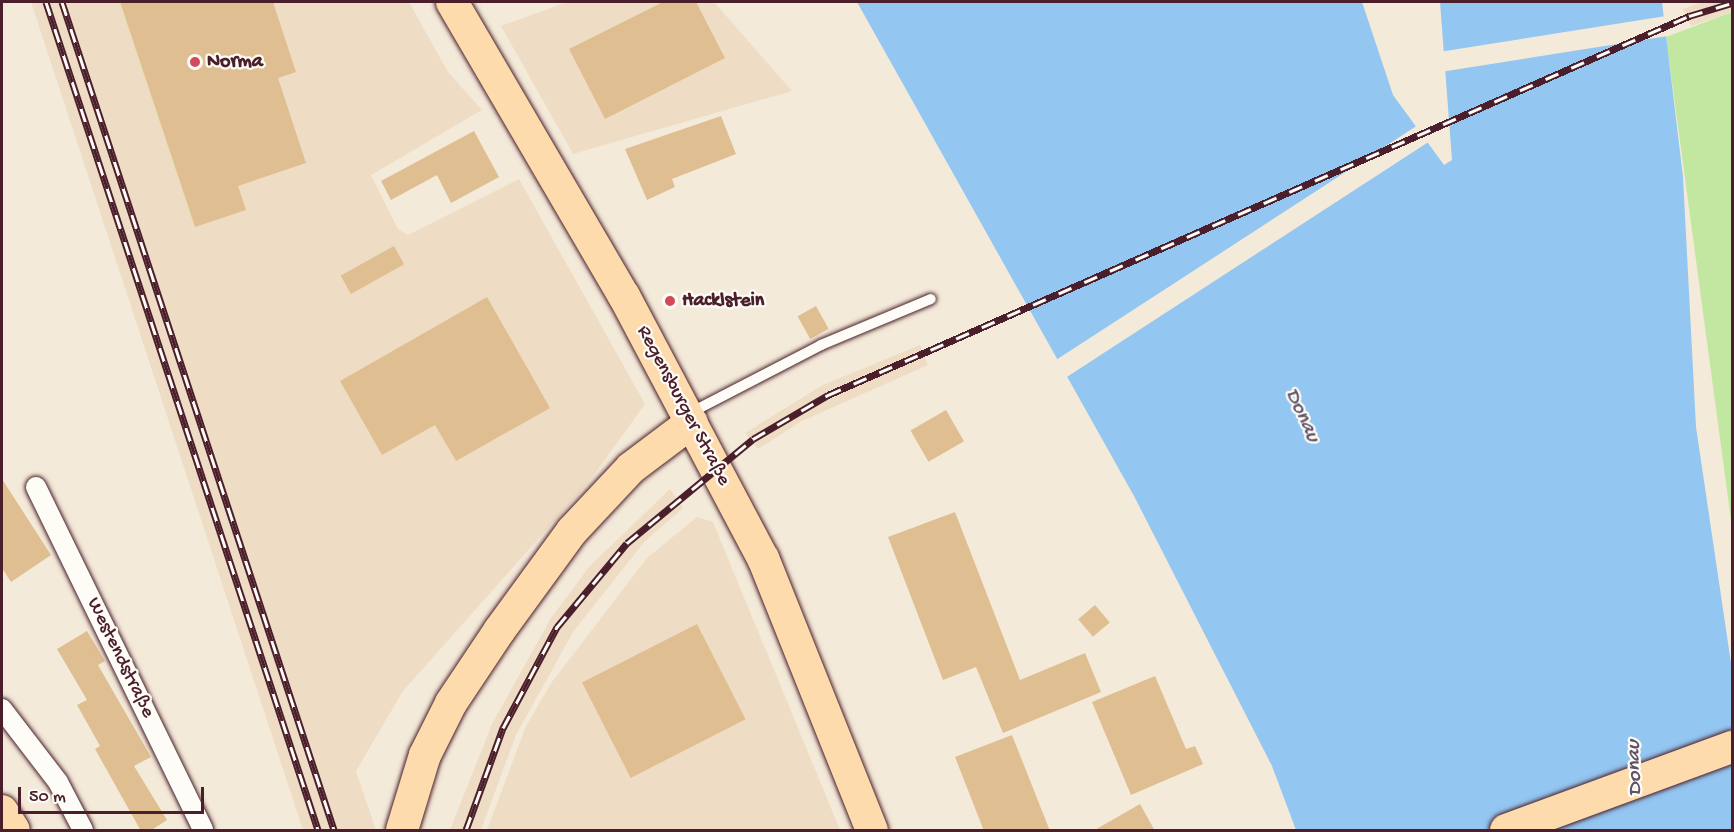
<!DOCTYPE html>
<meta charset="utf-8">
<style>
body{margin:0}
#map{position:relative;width:1734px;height:832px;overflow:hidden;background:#f4ead9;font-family:"Gochi Hand",sans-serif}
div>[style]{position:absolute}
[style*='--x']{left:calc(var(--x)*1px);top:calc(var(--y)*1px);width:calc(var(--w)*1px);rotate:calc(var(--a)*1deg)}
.built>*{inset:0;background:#eeddc4}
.green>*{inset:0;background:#c2e7a1}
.water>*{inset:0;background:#93c6f0}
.pier>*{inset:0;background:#f4ead9;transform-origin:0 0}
.building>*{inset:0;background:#dfbf92;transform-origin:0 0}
.roads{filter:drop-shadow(0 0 2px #4a1f2b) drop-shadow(0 0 2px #4a1f2b)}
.lane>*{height:10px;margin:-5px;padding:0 5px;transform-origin:5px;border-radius:5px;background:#fdfcf7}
.street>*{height:20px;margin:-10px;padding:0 10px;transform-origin:10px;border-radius:10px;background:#fdfcf7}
.primary>*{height:32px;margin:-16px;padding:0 16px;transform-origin:16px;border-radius:16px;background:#fedbac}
.rail>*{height:7px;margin-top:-3.5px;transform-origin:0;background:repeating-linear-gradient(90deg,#fdfcf7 0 14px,#4a1f2b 0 28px);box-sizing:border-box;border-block:2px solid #4a1f2b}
.dots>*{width:16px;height:16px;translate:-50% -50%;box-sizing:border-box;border:3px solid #fdfcf7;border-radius:50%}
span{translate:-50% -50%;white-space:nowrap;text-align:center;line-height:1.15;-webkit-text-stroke:4.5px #fdfcf7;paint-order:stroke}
.poi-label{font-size:20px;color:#4a1f2b;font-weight:700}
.left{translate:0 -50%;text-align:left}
.street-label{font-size:20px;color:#4a1f2b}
.water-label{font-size:21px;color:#605166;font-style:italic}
.frame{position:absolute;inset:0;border:3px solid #4a1f2b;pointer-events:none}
.scale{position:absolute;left:18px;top:787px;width:186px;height:27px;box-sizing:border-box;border:3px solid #4a1f2b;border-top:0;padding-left:8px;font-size:18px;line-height:21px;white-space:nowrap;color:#4a1f2b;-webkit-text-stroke:4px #fdfcf7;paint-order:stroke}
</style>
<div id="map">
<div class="built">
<div style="clip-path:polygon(31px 2px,409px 2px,448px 72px,482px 110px,371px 175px,398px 229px,408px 235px,519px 179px,645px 404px,588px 483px,403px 691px,356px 771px,376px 830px,303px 830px)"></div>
<div style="clip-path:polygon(567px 2px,714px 2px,792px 91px,573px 154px,501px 26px)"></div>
<div style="clip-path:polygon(1702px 2px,1732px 2px,1732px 12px,1691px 26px,1683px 9px)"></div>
<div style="clip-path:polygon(920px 345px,928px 365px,802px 421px,758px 449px,745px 433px,823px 385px)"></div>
<div style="clip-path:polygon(670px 489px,683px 508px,645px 541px,573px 632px,516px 735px,481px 830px,450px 830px,492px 724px,551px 618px,589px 567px)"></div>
<div style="clip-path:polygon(697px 517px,713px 522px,840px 830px,487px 830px,526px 726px,552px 682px,647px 558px)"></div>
</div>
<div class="green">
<div style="clip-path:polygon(1732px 12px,1732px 528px,1666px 37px)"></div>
</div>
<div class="water">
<div style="clip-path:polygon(857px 2px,1362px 2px,1393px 95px,1444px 165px,1452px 160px,1440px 2px,1662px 2px,1683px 177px,1696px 427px,1732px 670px,1732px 830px,1296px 830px,1272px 766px,1134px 496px)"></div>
</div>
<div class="pier">
<div style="left:1666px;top:16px;width:20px;height:241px;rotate:81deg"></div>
<div style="left:1418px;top:125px;width:20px;height:434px;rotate:57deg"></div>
</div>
<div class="building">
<div style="clip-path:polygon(120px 2px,273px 2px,296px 72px,278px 78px,306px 163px,238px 186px,246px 210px,195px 227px)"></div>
<div style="clip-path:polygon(663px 2px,696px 2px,725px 58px,605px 119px,569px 49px)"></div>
<div style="clip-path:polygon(721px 116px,736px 154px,672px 179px,675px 187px,647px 200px,625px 149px)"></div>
<div style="clip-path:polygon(474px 131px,499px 177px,451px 203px,437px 175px,391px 200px,381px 181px)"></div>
<div style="left:394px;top:246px;width:21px;height:61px;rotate:61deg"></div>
<div style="clip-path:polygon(487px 297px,550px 408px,456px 461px,435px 425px,382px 455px,340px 381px)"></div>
<div style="left:816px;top:306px;width:26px;height:21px;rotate:61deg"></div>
<div style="left:946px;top:410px;width:36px;height:41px;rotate:60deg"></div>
<div style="clip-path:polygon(2px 479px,51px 555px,11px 582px,2px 568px)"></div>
<div style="clip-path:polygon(955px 512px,1020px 680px,1085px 653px,1101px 692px,1003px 733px,976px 667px,943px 680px,888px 537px)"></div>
<div style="left:1095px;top:605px;width:23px;height:22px;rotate:50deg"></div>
<div style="left:697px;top:624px;width:107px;height:129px;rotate:63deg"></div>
<div style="clip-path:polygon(87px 631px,105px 661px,98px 665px,151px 757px,134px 766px,167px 820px,150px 831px,141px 831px,95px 749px,100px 746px,77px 705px,87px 700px,57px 649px)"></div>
<div style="clip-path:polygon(1155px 676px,1186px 749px,1195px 746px,1203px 764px,1131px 795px,1092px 702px)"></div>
<div style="clip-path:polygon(1012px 735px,1050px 831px,984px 831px,955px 757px)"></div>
<div style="clip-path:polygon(1140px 804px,1155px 831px,1093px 831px)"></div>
</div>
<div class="roads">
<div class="lane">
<div style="--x:690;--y:413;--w:148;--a:-27.4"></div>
<div style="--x:821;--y:345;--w:119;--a:-22.7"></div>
</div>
<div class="street">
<div style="--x:36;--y:487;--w:381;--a:64"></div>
<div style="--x:2;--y:709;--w:92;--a:52.5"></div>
<div style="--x:58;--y:782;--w:54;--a:62.5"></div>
</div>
<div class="primary">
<div style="--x:452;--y:2;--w:341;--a:59.7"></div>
<div style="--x:624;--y:296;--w:297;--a:62.1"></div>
<div style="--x:763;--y:558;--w:293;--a:68.2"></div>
<div style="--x:2;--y:811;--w:22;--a:58"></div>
<div style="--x:402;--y:830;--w:78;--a:-73"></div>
<div style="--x:425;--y:755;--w:58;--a:-63.4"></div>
<div style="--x:451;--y:703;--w:87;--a:-56.3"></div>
<div style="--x:499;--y:631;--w:124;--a:-53.9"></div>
<div style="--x:572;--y:531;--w:86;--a:-46.9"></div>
<div style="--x:631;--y:468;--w:76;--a:-37"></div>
<div style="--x:1506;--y:830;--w:241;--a:-20.2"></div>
</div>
</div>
<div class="rail">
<div style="--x:46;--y:2;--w:872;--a:71.81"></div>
<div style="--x:62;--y:2;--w:872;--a:71.81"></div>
<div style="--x:466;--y:830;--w:109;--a:-70.1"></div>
<div style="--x:503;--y:728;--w:115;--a:-61.9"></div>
<div style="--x:557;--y:627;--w:109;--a:-50.2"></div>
<div style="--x:627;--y:543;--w:163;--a:-39.5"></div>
<div style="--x:753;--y:439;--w:87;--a:-30.4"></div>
<div style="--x:828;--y:395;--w:941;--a:-23.76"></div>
<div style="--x:1689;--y:16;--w:45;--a:-16.8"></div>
</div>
<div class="dots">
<div style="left:195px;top:62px;background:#d1495b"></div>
<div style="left:670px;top:301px;background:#d1495b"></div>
</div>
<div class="poi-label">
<span class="left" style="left:207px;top:62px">Norma</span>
<span class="left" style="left:682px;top:301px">Hacklstein</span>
</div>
<div class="street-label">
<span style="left:683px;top:406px;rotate:62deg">Regensburger Straße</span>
<span style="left:120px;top:658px;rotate:64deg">Westendstraße</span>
</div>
<div class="water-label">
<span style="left:1301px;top:416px;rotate:65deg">Donau</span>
<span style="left:1636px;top:768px;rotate:-92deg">Donau</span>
</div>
<div class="frame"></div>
<div class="scale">50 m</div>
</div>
